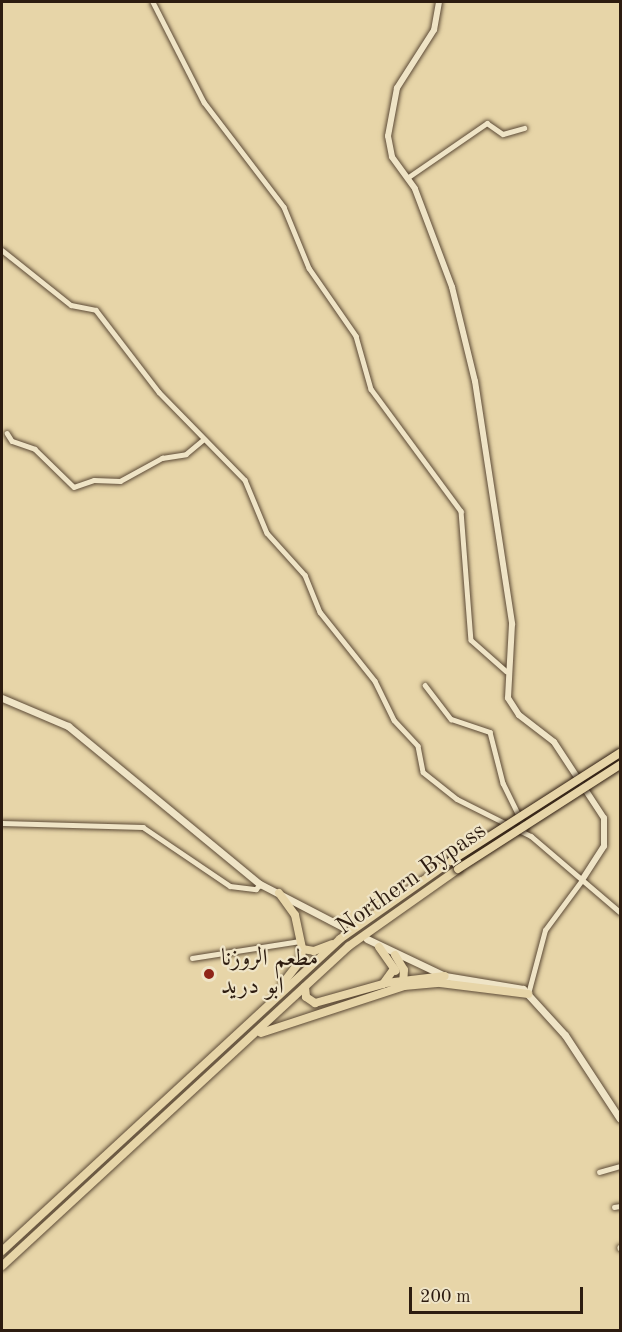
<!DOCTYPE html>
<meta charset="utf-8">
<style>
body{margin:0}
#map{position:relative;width:622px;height:1332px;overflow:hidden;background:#e7d5a8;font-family:"Old Standard TT",Amiri,serif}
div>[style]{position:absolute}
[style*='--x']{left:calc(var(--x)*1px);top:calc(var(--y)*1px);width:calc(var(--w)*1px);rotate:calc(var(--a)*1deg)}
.roads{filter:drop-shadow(0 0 2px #5c4a36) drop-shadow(0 0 2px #5c4a36)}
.minor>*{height:4.5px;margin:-2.25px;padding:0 2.25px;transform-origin:2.25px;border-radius:2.25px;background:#efe4c6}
.tertiary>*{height:6px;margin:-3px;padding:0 3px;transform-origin:3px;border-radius:3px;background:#efe4c6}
.secondary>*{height:7px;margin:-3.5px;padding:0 3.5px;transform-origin:3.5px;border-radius:3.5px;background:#efe4c6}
.trunk>*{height:8px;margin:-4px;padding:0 4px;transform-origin:4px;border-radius:4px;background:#e7d5a8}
.bridges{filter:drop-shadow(0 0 2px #2d1c10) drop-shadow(0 0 2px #2d1c10)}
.trunk-bridge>*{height:8px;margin:-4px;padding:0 4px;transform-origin:4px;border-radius:4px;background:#e7d5a8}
.dots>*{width:16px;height:16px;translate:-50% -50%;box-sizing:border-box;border:3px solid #efe4c6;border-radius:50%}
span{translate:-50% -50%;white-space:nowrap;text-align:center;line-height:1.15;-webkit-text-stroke:4.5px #efe4c6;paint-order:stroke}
.street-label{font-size:24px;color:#2d1c10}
.poi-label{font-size:24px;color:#2d1c10}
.left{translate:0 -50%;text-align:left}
.frame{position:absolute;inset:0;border:3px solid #2d1c10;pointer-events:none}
.scale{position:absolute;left:409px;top:1287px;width:174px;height:27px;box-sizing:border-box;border:3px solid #2d1c10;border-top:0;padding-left:8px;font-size:18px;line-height:21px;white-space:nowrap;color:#2d1c10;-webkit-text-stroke:4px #efe4c6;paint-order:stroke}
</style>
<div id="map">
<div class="roads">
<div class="minor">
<div style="--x:153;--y:2;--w:112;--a:63"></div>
<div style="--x:204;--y:102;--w:132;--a:52.7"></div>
<div style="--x:284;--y:207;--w:66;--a:67.7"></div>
<div style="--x:309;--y:268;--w:83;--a:55.3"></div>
<div style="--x:356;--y:336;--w:55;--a:74.2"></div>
<div style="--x:371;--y:389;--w:152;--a:53.6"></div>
<div style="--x:461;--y:511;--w:129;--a:85.6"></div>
<div style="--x:471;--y:640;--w:47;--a:41.5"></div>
<div style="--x:407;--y:178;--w:97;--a:-34.5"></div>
<div style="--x:487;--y:123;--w:19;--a:35"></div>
<div style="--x:503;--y:134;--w:22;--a:-16"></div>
<div style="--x:2;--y:250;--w:88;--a:38.6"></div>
<div style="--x:71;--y:305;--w:25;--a:11"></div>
<div style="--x:96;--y:310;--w:103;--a:52.5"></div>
<div style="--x:159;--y:392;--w:123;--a:45.7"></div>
<div style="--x:245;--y:480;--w:57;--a:67.5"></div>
<div style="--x:267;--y:533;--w:57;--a:47.9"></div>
<div style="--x:305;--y:575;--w:40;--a:68"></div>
<div style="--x:320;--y:612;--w:88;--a:51.4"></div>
<div style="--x:375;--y:681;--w:43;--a:64"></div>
<div style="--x:394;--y:720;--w:35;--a:47"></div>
<div style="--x:418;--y:746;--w:26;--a:79"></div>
<div style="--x:423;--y:772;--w:43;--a:38.5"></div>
<div style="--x:457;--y:799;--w:83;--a:26.6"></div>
<div style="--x:531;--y:836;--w:117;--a:40.5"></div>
<div style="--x:7;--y:433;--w:9;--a:58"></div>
<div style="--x:12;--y:441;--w:24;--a:19"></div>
<div style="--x:35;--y:449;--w:54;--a:44.3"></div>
<div style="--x:74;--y:487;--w:21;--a:-19"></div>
<div style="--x:94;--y:480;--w:26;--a:2"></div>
<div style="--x:120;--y:481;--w:48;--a:-28.7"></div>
<div style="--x:162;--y:458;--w:24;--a:-9"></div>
<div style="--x:186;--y:454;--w:23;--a:-40"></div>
<div style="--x:425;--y:685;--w:43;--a:52.6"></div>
<div style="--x:451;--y:719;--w:41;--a:18.4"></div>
<div style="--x:490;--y:732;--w:53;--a:75.7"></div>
<div style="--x:503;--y:783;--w:50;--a:63.9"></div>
<div style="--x:2;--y:823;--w:141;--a:1.6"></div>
<div style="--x:143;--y:827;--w:105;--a:34.1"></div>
<div style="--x:230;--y:886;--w:26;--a:7"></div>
<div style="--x:256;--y:889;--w:6;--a:-51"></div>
<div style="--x:192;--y:958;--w:109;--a:-8.9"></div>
<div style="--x:528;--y:994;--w:66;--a:-75.1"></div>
<div style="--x:545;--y:930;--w:62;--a:-53.5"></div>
<div style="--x:599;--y:1172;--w:22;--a:-16"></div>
<div style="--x:614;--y:1207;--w:6;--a:-9"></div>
<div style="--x:620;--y:1247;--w:1;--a:90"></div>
</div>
<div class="tertiary">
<div style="--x:439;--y:2;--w:28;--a:100"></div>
<div style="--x:434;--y:30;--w:69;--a:122.5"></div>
<div style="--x:397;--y:88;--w:49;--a:100.6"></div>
<div style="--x:388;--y:136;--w:21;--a:79"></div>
<div style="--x:392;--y:157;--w:39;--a:54"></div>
<div style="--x:415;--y:189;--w:105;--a:69.3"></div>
<div style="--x:452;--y:287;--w:97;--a:76.3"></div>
<div style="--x:475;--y:381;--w:246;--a:81.3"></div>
<div style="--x:512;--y:624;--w:74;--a:93.1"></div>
<div style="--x:508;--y:698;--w:20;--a:57"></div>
<div style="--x:519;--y:715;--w:44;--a:37.6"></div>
<div style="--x:554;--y:742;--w:91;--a:56.7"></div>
<div style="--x:604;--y:818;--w:28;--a:90"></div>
<div style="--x:604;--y:846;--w:40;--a:122.9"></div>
</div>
<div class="secondary">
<div style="--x:2;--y:698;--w:72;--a:23"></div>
<div style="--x:68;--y:726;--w:249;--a:39.5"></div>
<div style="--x:260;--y:884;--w:93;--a:27.4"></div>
<div style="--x:367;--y:939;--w:86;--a:25.4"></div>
<div style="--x:445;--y:976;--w:79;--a:9.5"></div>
<div style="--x:523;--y:989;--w:62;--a:47.6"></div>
<div style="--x:565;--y:1035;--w:100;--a:56.8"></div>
</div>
<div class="trunk">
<div style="--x:279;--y:893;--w:27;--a:54"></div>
<div style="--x:295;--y:915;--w:35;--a:78"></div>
<div style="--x:302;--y:949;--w:11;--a:95"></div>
<div style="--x:301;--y:960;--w:29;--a:128"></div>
<div style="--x:379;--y:947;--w:29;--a:55"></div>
<div style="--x:302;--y:949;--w:12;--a:9"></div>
<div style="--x:314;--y:951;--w:19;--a:-21"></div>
<div style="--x:395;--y:955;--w:17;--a:59"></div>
<div style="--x:404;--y:970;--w:13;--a:94"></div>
<div style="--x:386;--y:983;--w:59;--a:-6.8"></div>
<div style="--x:305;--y:987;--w:10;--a:84"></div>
<div style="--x:306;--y:997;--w:11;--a:34"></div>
<div style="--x:315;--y:1003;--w:71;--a:-15.6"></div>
<div style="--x:383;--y:984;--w:19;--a:-54"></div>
<div style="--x:261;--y:1033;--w:151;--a:-18.2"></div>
<div style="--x:404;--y:986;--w:36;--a:-5"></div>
<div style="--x:440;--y:983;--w:89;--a:7.1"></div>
<div style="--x:2;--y:1251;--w:460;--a:-42.7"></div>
<div style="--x:340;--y:939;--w:136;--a:-35.1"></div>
<div style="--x:2;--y:1266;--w:472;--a:-42.7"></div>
<div style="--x:349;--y:946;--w:133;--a:-35.2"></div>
</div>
</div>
<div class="bridges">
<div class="trunk-bridge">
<div style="--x:451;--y:861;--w:201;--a:-32.6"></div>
<div style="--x:458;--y:869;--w:193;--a:-32.7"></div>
</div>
</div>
<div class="dots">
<div style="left:209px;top:974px;background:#8f2418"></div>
</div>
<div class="street-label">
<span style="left:412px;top:880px;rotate:-35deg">Northern Bypass</span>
</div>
<div class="poi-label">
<span class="left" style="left:221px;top:974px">مطعم الروزنا<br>ابو دريد</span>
</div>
<div class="frame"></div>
<div class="scale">200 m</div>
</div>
